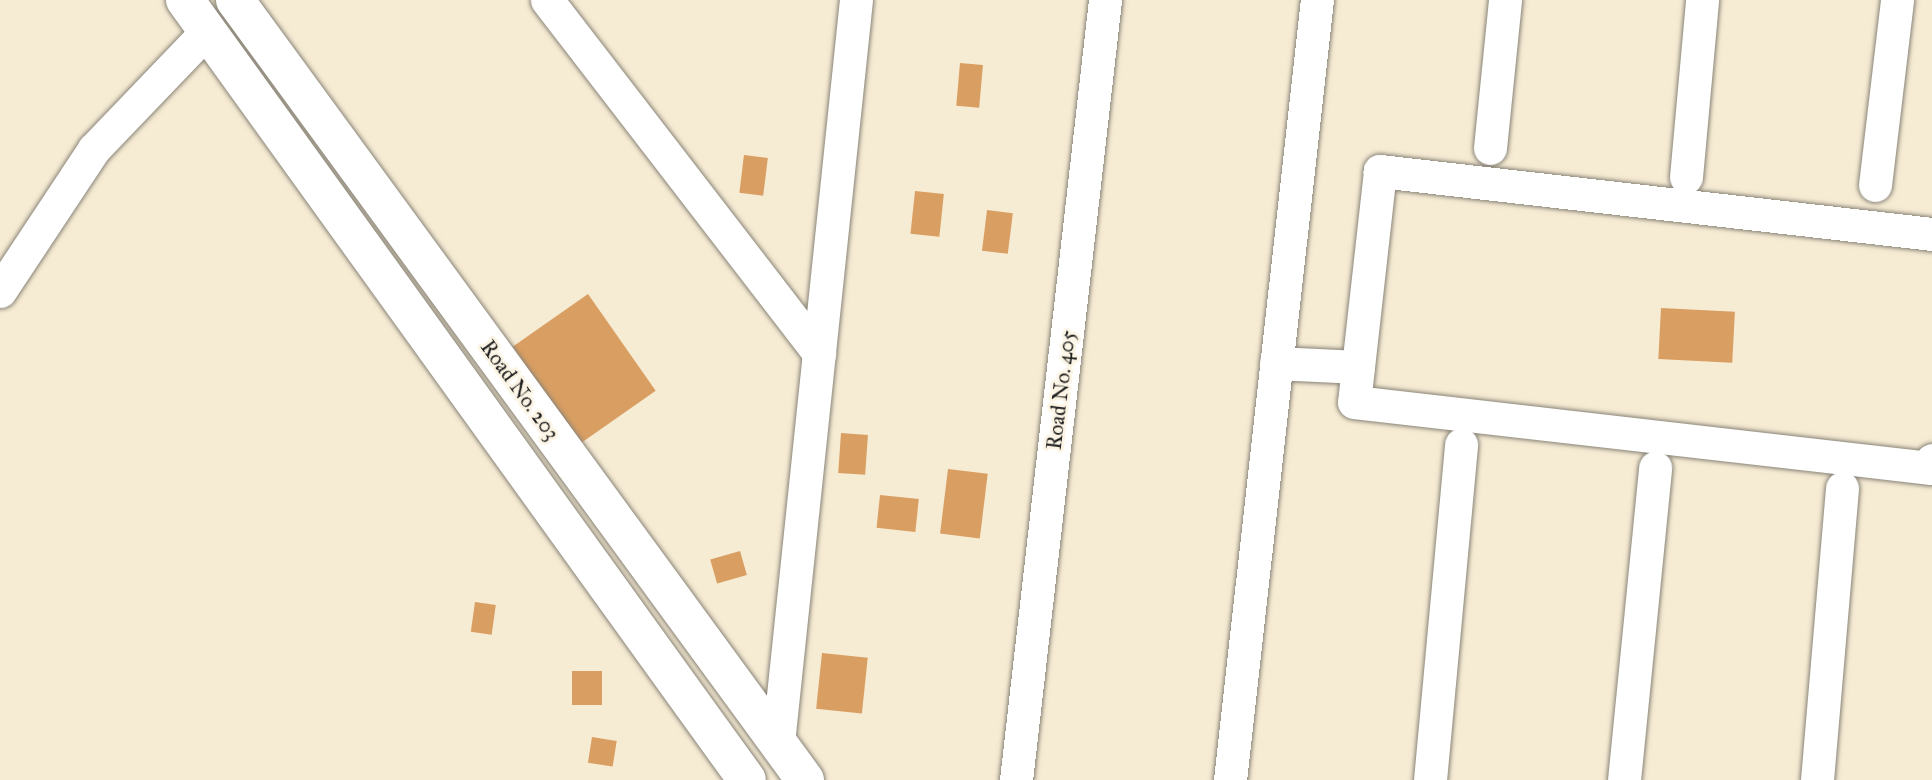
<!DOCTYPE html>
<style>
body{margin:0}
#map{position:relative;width:1932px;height:780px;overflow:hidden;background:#f6ebd3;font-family:"IM FELL Great Primer",serif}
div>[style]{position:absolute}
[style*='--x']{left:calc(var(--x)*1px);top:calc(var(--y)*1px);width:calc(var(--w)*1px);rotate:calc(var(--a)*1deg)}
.building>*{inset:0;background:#d99e62;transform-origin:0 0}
.roads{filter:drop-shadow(0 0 2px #898478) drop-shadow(0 0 2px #898478)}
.minor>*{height:33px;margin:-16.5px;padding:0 16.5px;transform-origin:16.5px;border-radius:16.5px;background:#fff}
.tertiary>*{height:38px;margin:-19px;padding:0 19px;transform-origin:19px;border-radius:19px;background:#fff}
span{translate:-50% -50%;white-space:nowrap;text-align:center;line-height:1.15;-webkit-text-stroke:6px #fcf5e5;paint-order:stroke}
.street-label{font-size:21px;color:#1c1c1c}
</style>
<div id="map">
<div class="building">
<div style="left:960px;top:63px;width:23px;height:43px;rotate:5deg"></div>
<div style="left:744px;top:155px;width:24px;height:38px;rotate:7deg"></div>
<div style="left:915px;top:191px;width:29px;height:43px;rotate:6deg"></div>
<div style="left:987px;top:210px;width:26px;height:41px;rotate:7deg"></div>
<div style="left:588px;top:294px;width:118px;height:92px;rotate:55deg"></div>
<div style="left:1661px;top:308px;width:74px;height:51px;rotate:3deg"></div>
<div style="left:841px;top:433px;width:27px;height:40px;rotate:4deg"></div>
<div style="left:948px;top:469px;width:40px;height:65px;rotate:7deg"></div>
<div style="left:880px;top:495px;width:39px;height:33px;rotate:6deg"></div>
<div style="left:740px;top:551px;width:25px;height:31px;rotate:74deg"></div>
<div style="left:475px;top:602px;width:21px;height:30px;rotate:8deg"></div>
<div style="left:822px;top:653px;width:46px;height:56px;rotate:6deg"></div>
<div style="left:572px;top:671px;width:30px;height:34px"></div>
<div style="left:592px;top:737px;width:25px;height:26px;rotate:9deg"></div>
</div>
<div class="roads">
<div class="minor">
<div style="--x:547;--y:0;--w:446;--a:52.4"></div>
<div style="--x:1490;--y:148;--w:149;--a:-84.2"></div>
<div style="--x:1686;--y:177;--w:178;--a:-84.8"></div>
<div style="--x:1875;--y:185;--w:186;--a:-83.2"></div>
<div style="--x:1932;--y:234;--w:556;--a:-173.49"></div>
<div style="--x:1380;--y:171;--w:232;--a:96.4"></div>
<div style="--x:1354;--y:402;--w:581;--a:6.53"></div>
<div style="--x:1931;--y:468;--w:8;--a:-83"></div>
<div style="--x:0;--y:291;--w:170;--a:-56.5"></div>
<div style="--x:94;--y:149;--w:163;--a:-46.2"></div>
<div style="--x:1276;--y:363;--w:82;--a:2.8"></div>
<div style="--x:778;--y:743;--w:747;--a:-84.01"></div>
<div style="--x:1016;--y:780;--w:785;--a:-83.49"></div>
<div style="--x:1230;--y:780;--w:785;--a:-83.64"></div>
<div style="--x:1430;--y:780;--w:337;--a:-84.7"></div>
<div style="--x:1624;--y:780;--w:314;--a:-84.3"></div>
<div style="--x:1817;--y:780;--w:293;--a:-85.1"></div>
</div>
<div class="tertiary">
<div style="--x:185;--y:0;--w:961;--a:54.23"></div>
<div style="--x:235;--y:0;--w:966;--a:53.84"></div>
</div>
</div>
<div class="street-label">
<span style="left:520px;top:390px;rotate:54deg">Road No. 203</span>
<span style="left:1061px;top:390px;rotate:-83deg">Road No. 405</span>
</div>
</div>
